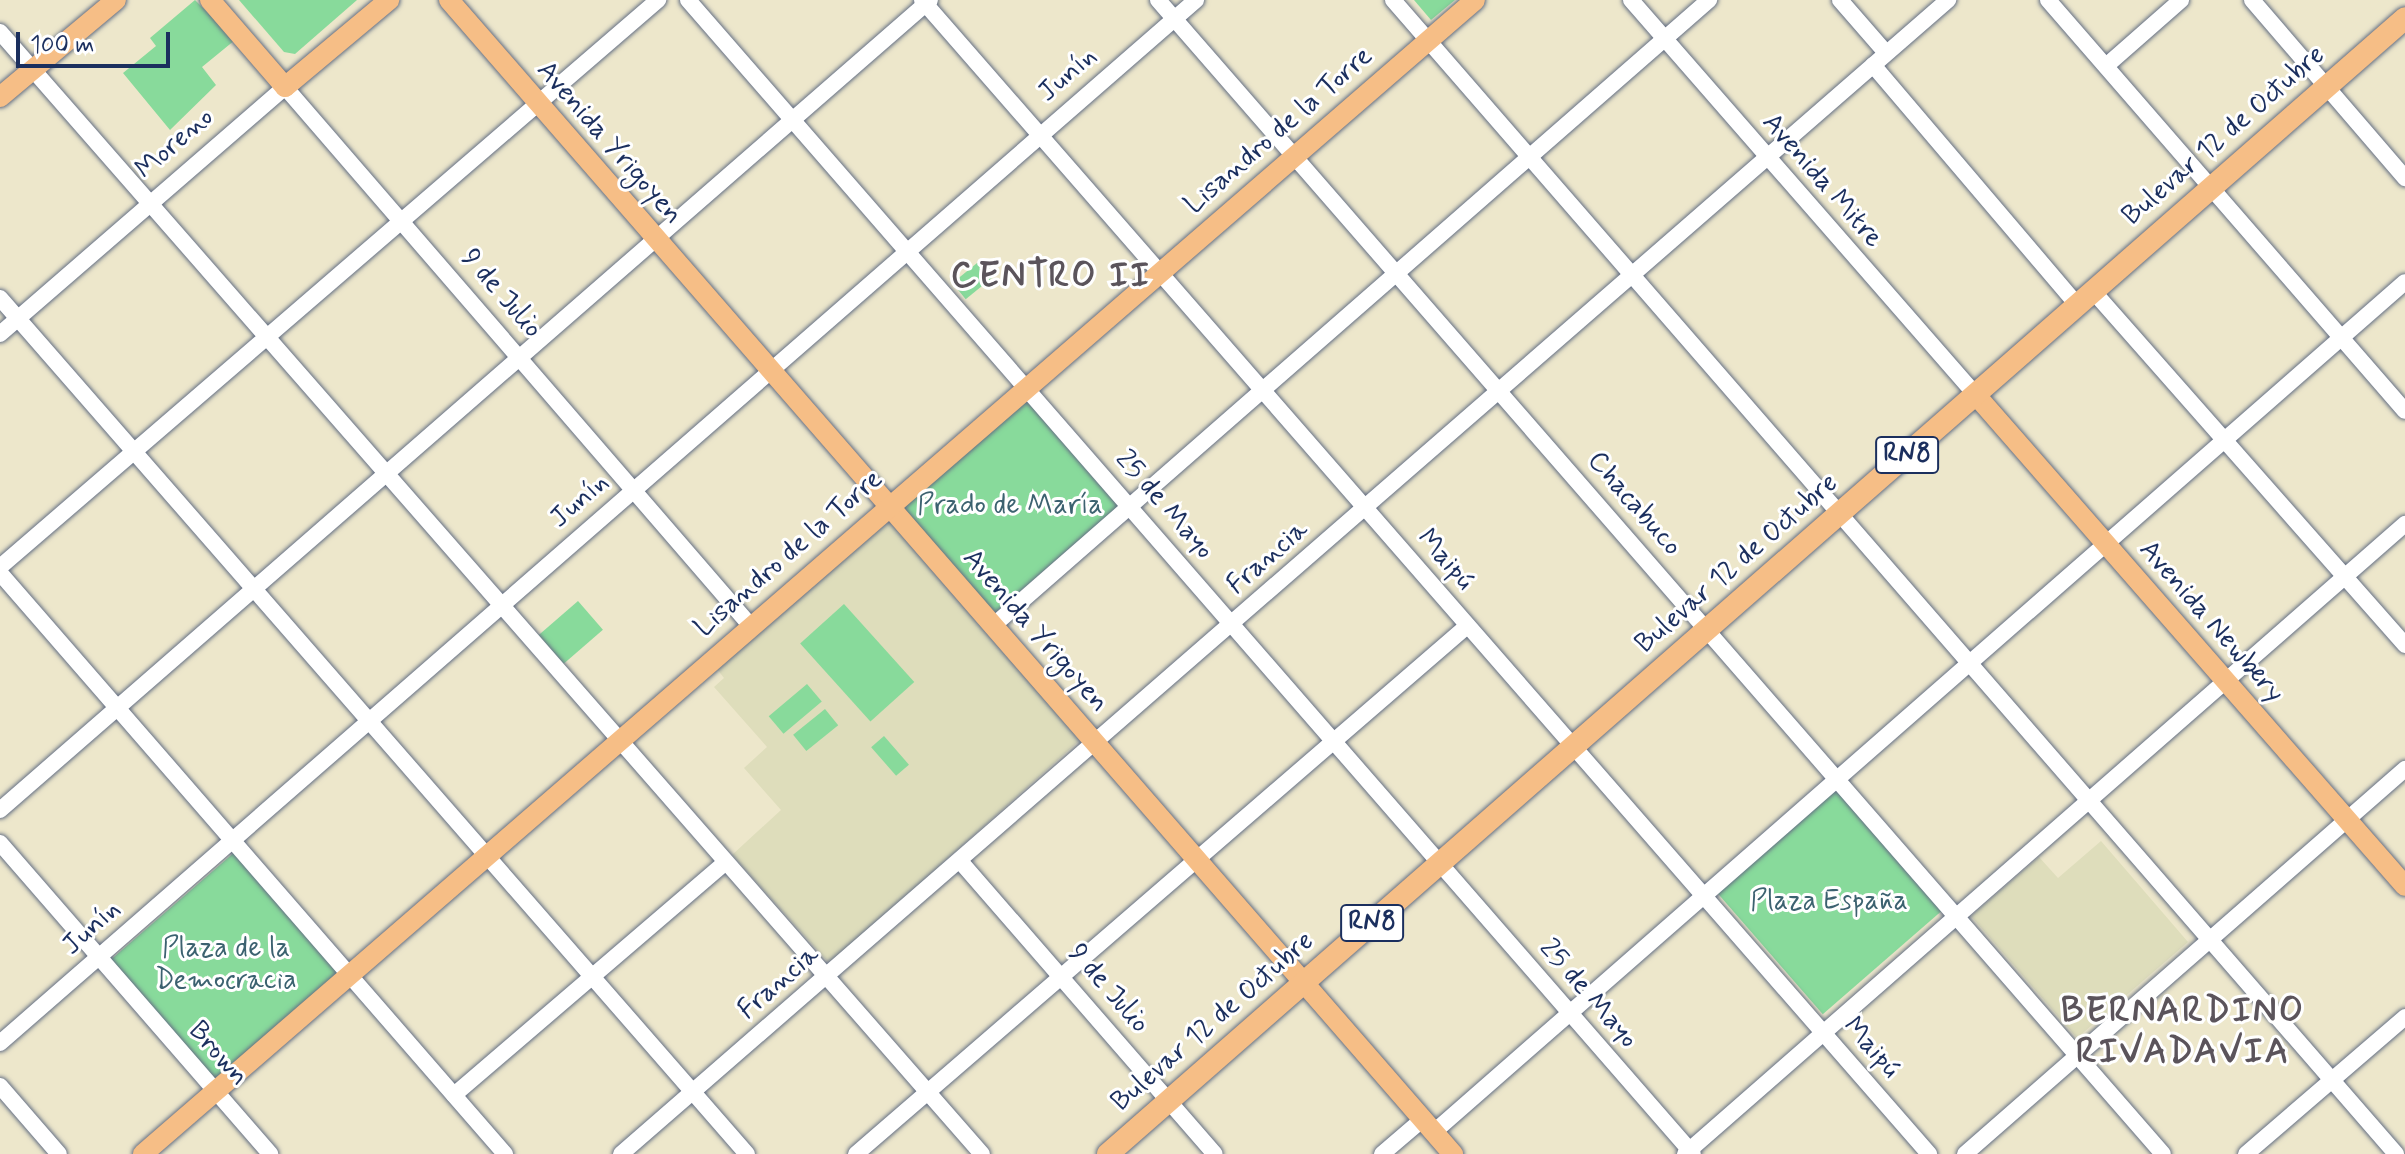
<!DOCTYPE html>
<meta charset="utf-8">
<style>
body{margin:0}
#map{position:relative;width:2405px;height:1154px;overflow:hidden;background:#ede7cb;font-family:Mynerve,sans-serif}
div>[style]{position:absolute}
[style*='--x']{left:calc(var(--x)*1px);top:calc(var(--y)*1px);width:calc(var(--w)*1px);rotate:calc(var(--a)*1deg)}
.built>*{inset:0;background:#deddbb}
.green>*{inset:0;background:#88da9b;transform-origin:0 0}
.roads{filter:drop-shadow(0 0 2px #646f84) drop-shadow(0 0 2px #646f84)}
.minor>*{height:16px;margin:-8px;padding:0 8px;transform-origin:8px;border-radius:8px;background:#fff}
.major>*{height:20px;margin:-10px;padding:0 10px;transform-origin:10px;border-radius:10px;background:#f6be86}
.highway>*{height:22px;margin:-11px;padding:0 11px;transform-origin:11px;border-radius:11px;background:#f6be86}
span{translate:-50% -50%;white-space:nowrap;text-align:center;line-height:1.15;-webkit-text-stroke:6px #fff;paint-order:stroke}
.shield-label span{padding:2px 6px;background:#fff;border:2px solid;border-radius:6px;-webkit-text-stroke-width:0}
.shield-label{font-size:26px;color:#1b2f5e;font-weight:700}
.street-label{font-size:28px;color:#1b2f5e}
.park-label{font-size:28px;color:#3c6270}
.district-label{font-size:36px;color:#5b545b;font-weight:700;letter-spacing:2px}
.scale{position:absolute;left:16px;top:32px;width:154px;height:36px;box-sizing:border-box;border:4px solid #1b2f5e;border-top:0;padding-left:10px;font-size:24px;line-height:28px;white-space:nowrap;color:#1b2f5e;-webkit-text-stroke:6px #fff;paint-order:stroke}
</style>
<div id="map">
<div class="built">
<div style="clip-path:polygon(886px 518px,1082px 738px,830px 964px,732px 855px,781px 810px,744px 768px,767px 747px,714px 687px,724px 678px,717px 669px)"></div>
<div style="clip-path:polygon(2101px 841px,2188px 942px,2077px 1038px,1971px 916px,2039px 857px,2058px 878px)"></div>
</div>
<div class="green">
<div style="clip-path:polygon(195px 0,235px 40px,202px 67px,216px 85px,170px 130px,123px 73px,156px 46px,150px 38px)"></div>
<div style="clip-path:polygon(239px 0,357px 0,295px 54px,284px 52px)"></div>
<div style="clip-path:polygon(1414px 0,1455px 0,1431px 20px)"></div>
<div style="left:982px;top:259px;width:21px;height:38px;rotate:51deg"></div>
<div style="left:1025px;top:399px;width:142px;height:164px;rotate:49deg"></div>
<div style="left:578px;top:601px;width:38px;height:52px;rotate:49deg"></div>
<div style="left:844px;top:604px;width:105px;height:59px;rotate:48deg"></div>
<div style="left:807px;top:684px;width:23px;height:50px;rotate:50deg"></div>
<div style="left:825px;top:709px;width:21px;height:41px;rotate:51deg"></div>
<div style="left:884px;top:736px;width:38px;height:17px;rotate:49deg"></div>
<div style="left:1835px;top:789px;width:162px;height:157px;rotate:49deg"></div>
<div style="left:237px;top:850px;width:160px;height:167px;rotate:49deg"></div>
</div>
<div class="roads">
<div class="minor">
<div style="--x:688;--y:0;--w:1530;--a:48.95"></div>
<div style="--x:922;--y:0;--w:1532;--a:48.89"></div>
<div style="--x:1158;--y:0;--w:1530;--a:48.95"></div>
<div style="--x:1393;--y:0;--w:1529;--a:49"></div>
<div style="--x:1631;--y:0;--w:523;--a:48.88"></div>
<div style="--x:1840;--y:0;--w:70;--a:49"></div>
<div style="--x:2048;--y:0;--w:544;--a:49.02"></div>
<div style="--x:2252;--y:0;--w:235;--a:49.3"></div>
<div style="--x:0;--y:32;--w:1491;--a:48.81"></div>
<div style="--x:1873;--y:65;--w:315;--a:49.6"></div>
<div style="--x:2106;--y:66;--w:100;--a:-41.3"></div>
<div style="--x:2093;--y:291;--w:472;--a:48.6"></div>
<div style="--x:0;--y:298;--w:1136;--a:48.89"></div>
<div style="--x:0;--y:334;--w:377;--a:-40.9"></div>
<div style="--x:285;--y:87;--w:710;--a:49.17"></div>
<div style="--x:0;--y:567;--w:869;--a:-40.75"></div>
<div style="--x:0;--y:573;--w:770;--a:49"></div>
<div style="--x:994;--y:625;--w:950;--a:-41.16"></div>
<div style="--x:0;--y:810;--w:1233;--a:-41.05"></div>
<div style="--x:0;--y:843;--w:412;--a:49"></div>
<div style="--x:960;--y:861;--w:388;--a:49"></div>
<div style="--x:0;--y:1043;--w:1587;--a:-41.09"></div>
<div style="--x:0;--y:1086;--w:90;--a:49.1"></div>
<div style="--x:454;--y:1095;--w:358;--a:-40.6"></div>
<div style="--x:1434;--y:1132;--w:1290;--a:-41.2"></div>
<div style="--x:621;--y:1154;--w:1759;--a:-41.01"></div>
<div style="--x:856;--y:1154;--w:808;--a:-40.83"></div>
<div style="--x:1382;--y:1154;--w:54;--a:-40.5"></div>
<div style="--x:1685;--y:1154;--w:957;--a:-41.19"></div>
<div style="--x:1965;--y:1154;--w:585;--a:-41.19"></div>
<div style="--x:2246;--y:1154;--w:210;--a:-40.7"></div>
</div>
<div class="major">
<div style="--x:210;--y:0;--w:115;--a:49.2"></div>
<div style="--x:285;--y:87;--w:136;--a:-39.9"></div>
<div style="--x:449;--y:0;--w:1530;--a:48.98"></div>
<div style="--x:0;--y:97;--w:151;--a:-39.9"></div>
<div style="--x:1975;--y:394;--w:653;--a:48.85"></div>
<div style="--x:143;--y:1154;--w:1762;--a:-40.9"></div>
</div>
<div class="highway">
<div style="--x:1108;--y:1154;--w:1724;--a:-41.21"></div>
</div>
</div>
<div class="shield-label">
<span style="left:1907px;top:455px">RN8</span>
<span style="left:1372px;top:923px">RN8</span>
</div>
<div class="street-label">
<span style="left:1068px;top:75px;rotate:-41deg">Junín</span>
<span style="left:1279px;top:131px;rotate:-41deg">Lisandro de la Torre</span>
<span style="left:2224px;top:136px;rotate:-41deg">Bulevar 12 de Octubre</span>
<span style="left:609px;top:143px;rotate:49deg">Avenida Yrigoyen</span>
<span style="left:175px;top:144px;rotate:-41deg">Moreno</span>
<span style="left:1822px;top:181px;rotate:49deg">Avenida Mitre</span>
<span style="left:501px;top:294px;rotate:49deg">9 de Julio</span>
<span style="left:580px;top:501px;rotate:-41deg">Junín</span>
<span style="left:1634px;top:504px;rotate:49deg">Chacabuco</span>
<span style="left:1164px;top:505px;rotate:49deg">25 de Mayo</span>
<span style="left:789px;top:554px;rotate:-41deg">Lisandro de la Torre</span>
<span style="left:1268px;top:558px;rotate:-41deg">Francia</span>
<span style="left:1445px;top:560px;rotate:49deg">Maipú</span>
<span style="left:1737px;top:564px;rotate:-41deg">Bulevar 12 de Octubre</span>
<span style="left:2211px;top:622px;rotate:49deg">Avenida Newbery</span>
<span style="left:1035px;top:631px;rotate:49deg">Avenida Yrigoyen</span>
<span style="left:92px;top:928px;rotate:-42deg">Junín</span>
<span style="left:779px;top:983px;rotate:-41deg">Francia</span>
<span style="left:1108px;top:989px;rotate:49deg">9 de Julio</span>
<span style="left:1588px;top:994px;rotate:49deg">25 de Mayo</span>
<span style="left:1213px;top:1022px;rotate:-41deg">Bulevar 12 de Octubre</span>
<span style="left:1871px;top:1048px;rotate:49deg">Maipú</span>
<span style="left:218px;top:1054px;rotate:49deg">Brown</span>
</div>
<div class="park-label">
<span style="left:1010px;top:506px">Prado de María</span>
<span style="left:1829px;top:902px">Plaza España</span>
<span style="left:226px;top:965px">Plaza de la<br>Democracia</span>
</div>
<div class="district-label">
<span style="left:1051px;top:277px">CENTRO II</span>
<span style="left:2183px;top:1032px">BERNARDINO<br>RIVADAVIA</span>
</div>
<div class="scale">100 m</div>
</div>
